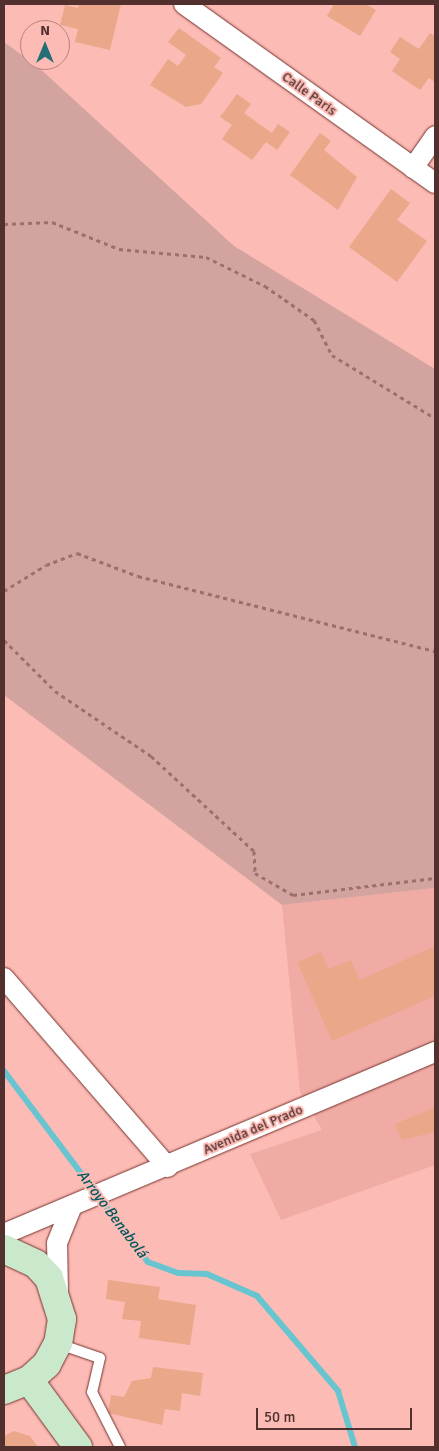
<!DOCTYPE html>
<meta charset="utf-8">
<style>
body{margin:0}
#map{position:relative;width:439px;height:1451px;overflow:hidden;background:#fcbbb4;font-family:Signika,sans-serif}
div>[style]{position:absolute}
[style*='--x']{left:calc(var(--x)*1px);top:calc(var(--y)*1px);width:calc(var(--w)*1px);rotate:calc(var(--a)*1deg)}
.built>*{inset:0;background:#f1aba5}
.green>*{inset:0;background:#d3a49f}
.stream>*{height:6px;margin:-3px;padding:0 3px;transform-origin:3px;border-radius:3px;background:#68c5d0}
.building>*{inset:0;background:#eaa789}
.path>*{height:3px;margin-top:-1.5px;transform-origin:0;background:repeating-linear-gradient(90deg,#9f6f6b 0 4px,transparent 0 8px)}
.roads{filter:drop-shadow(0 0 1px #76332f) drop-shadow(0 0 1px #76332f)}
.lane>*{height:10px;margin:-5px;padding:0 5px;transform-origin:5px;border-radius:5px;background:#fff}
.street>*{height:20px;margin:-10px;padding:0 10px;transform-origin:10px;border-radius:10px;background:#fff}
.secondary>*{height:28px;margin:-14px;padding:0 14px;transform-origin:14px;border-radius:14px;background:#c9e8cc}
span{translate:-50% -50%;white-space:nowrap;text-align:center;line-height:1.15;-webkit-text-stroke:4px #fcbbb4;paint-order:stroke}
.street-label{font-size:14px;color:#51302e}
.water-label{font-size:15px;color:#005860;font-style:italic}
.frame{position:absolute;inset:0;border:5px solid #51302e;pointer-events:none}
.north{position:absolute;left:20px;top:20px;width:50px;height:50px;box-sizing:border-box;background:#fcbbb4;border:1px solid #b8837e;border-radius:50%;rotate:0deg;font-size:14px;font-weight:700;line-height:20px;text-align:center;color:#51302e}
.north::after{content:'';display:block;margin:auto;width:18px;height:22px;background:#246e76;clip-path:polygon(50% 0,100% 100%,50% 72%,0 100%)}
.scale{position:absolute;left:256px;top:1408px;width:156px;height:22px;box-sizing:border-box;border:2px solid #51302e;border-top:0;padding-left:6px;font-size:15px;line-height:18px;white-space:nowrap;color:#51302e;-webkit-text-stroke:4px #fcbbb4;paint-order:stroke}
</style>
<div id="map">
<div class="built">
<div style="clip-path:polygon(435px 888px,435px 1165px,281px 1220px,250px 1154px,322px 1130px,300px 1092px,282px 905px)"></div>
</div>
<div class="green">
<div style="clip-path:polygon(4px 42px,37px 66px,234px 246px,435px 369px,435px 888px,282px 905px,4px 695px)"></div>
</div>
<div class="stream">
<div style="--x:4;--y:1071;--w:239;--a:53"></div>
<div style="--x:148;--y:1262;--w:32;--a:20"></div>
<div style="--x:178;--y:1273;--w:29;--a:2"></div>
<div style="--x:207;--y:1274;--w:55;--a:23.7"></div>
<div style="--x:257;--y:1296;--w:125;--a:49.5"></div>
<div style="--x:338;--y:1391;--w:59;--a:73.1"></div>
</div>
<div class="building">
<div style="clip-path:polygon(79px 4px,121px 4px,110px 50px,75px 42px,78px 29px,60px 25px,65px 5px,78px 8px)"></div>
<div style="clip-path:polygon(334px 4px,366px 4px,376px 10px,360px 36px,327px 16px)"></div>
<div style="clip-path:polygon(179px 28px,221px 58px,214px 67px,223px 73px,201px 104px,186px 107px,150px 85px,168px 59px,178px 66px,186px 55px,168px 42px)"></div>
<div style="clip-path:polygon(430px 33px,435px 36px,435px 82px,429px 78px,420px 90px,392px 71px,400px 59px,390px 52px,400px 37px,419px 49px)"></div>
<div style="clip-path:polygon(237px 94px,251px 104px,244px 113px,272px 133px,278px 124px,290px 132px,277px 150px,266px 142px,252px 160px,222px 139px,232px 125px,220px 117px)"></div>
<div style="clip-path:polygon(320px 133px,331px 141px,324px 150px,357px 177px,338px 210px,290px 175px)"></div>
<div style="clip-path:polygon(391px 189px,410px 203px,397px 220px,427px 241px,397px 282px,349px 247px)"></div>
<div style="clip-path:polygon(435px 946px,435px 996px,332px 1041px,297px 962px,321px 952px,329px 969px,351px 960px,360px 980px)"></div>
<div style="clip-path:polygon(435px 1107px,435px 1132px,402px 1140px,395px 1124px)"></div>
<div style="clip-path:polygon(108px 1280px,160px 1287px,158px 1299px,196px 1305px,190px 1345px,139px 1338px,141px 1321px,122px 1319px,125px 1302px,106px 1299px)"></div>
<div style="clip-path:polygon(153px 1367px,203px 1373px,200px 1396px,182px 1393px,180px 1411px,165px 1409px,162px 1425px,108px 1413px,111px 1395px,124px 1397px,132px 1381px,151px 1378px)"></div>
<div style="clip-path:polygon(14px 1431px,30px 1436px,38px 1447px,4px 1447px,4px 1436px)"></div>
</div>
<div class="path">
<div style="--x:4;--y:224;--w:48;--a:-2.4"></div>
<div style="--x:52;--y:222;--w:72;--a:21.9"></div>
<div style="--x:119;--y:249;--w:87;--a:5.3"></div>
<div style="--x:206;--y:257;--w:66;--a:26.2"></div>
<div style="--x:265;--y:286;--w:60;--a:34.8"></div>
<div style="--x:314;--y:320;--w:39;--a:63"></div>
<div style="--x:332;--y:355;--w:121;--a:31.5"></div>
<div style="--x:4;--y:591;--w:49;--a:-31.8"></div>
<div style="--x:46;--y:565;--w:33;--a:-21"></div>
<div style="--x:77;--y:553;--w:65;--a:20.7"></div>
<div style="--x:138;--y:576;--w:306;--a:14.2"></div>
<div style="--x:4;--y:640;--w:72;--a:45"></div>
<div style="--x:55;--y:691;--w:116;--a:34.1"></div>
<div style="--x:151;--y:756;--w:140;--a:42.7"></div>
<div style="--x:254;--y:851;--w:22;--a:87"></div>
<div style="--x:255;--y:873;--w:44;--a:30.1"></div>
<div style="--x:293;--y:895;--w:143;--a:-6.8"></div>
</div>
<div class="roads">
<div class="lane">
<div style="--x:59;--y:1344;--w:43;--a:18.9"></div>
<div style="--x:100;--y:1358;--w:35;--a:103"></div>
<div style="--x:92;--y:1392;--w:62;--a:63"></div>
</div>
<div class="street">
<div style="--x:184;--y:4;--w:308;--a:35.5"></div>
<div style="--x:413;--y:168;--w:39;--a:-55"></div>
<div style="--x:4;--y:978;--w:250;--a:49.1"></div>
<div style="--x:4;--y:1234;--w:468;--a:-22.9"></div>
<div style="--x:58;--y:1293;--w:50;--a:-91.1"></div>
<div style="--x:57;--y:1243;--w:38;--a:-68"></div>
</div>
<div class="secondary">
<div style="--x:4;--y:1249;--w:35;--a:25"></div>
<div style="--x:36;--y:1264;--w:19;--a:47"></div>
<div style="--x:49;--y:1278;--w:43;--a:72.4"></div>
<div style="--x:62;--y:1319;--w:24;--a:99"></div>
<div style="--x:58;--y:1343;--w:24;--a:118"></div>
<div style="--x:47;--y:1364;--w:24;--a:138"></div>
<div style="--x:29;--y:1380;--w:27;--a:158"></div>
<div style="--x:29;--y:1380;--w:83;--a:53.8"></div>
</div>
</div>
<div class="street-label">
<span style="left:309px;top:94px;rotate:36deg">Calle Paris</span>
<span style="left:253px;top:1130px;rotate:-23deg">Avenida del Prado</span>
</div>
<div class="water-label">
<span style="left:112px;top:1214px;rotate:53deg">Arroyo Benabolá</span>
</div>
<div class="frame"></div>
<div class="north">N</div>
<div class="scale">50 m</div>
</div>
